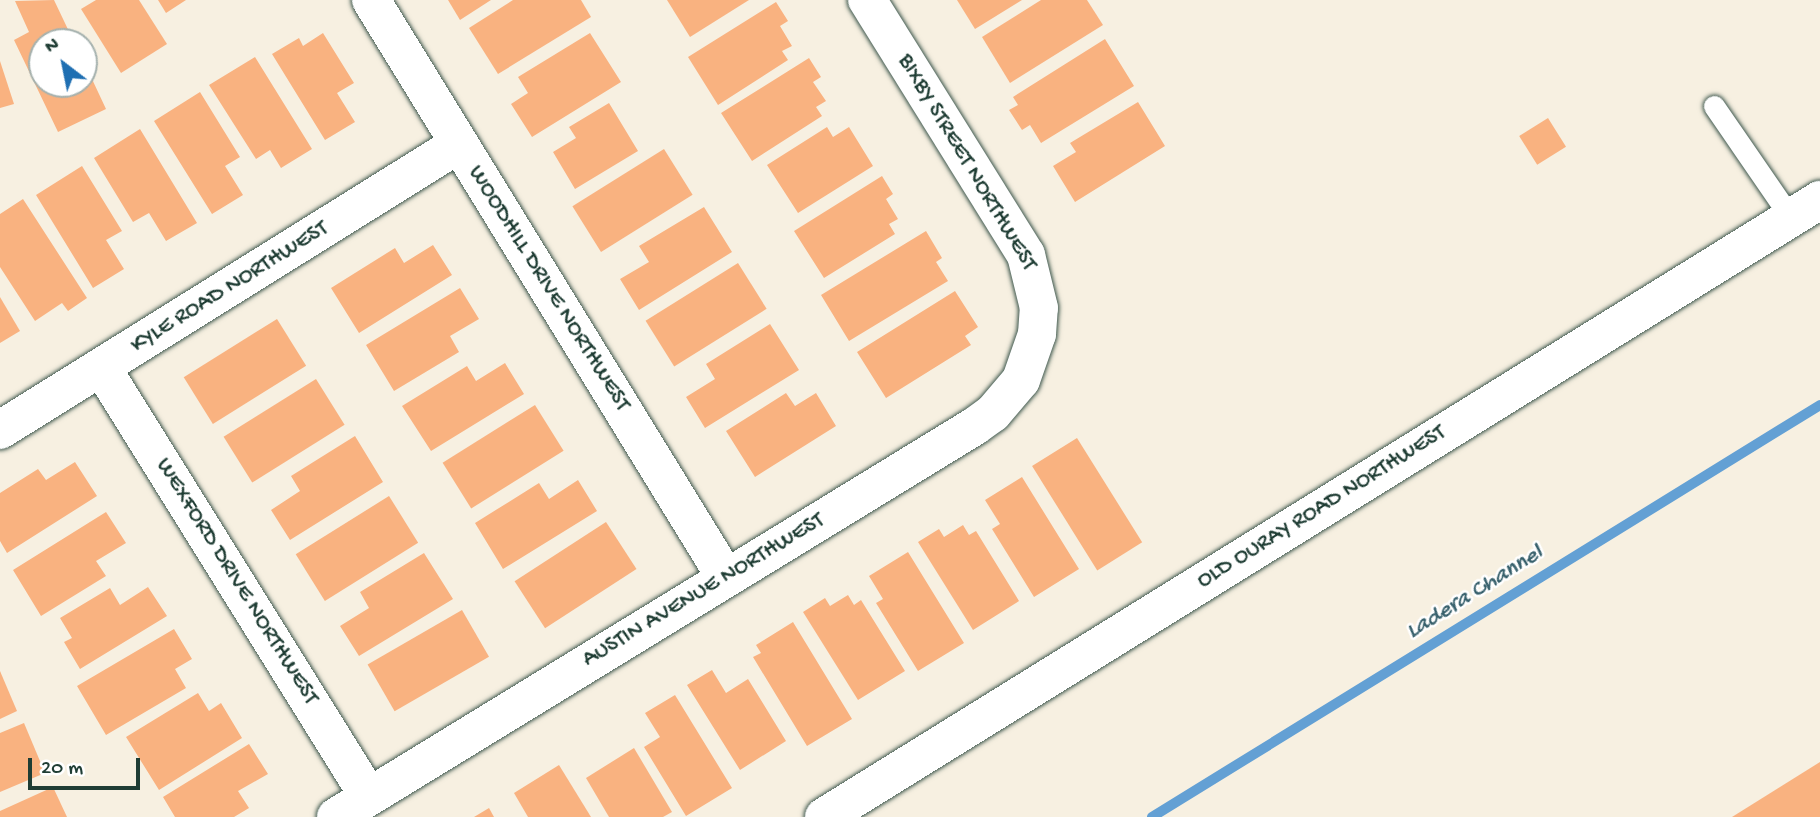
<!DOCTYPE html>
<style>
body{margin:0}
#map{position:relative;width:1820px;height:817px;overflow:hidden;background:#f7f0e1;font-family:"Gochi Hand",sans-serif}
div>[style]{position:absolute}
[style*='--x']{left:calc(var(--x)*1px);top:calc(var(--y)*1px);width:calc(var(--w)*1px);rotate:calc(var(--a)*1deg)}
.stream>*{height:10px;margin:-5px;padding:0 5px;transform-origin:5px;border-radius:5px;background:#63a0d4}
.building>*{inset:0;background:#f9b280;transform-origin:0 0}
.roads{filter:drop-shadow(0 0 2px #3f584e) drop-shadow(0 0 2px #3f584e)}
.service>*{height:21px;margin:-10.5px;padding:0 10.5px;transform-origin:10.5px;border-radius:10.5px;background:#fff}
.minor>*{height:38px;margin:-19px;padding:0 19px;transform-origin:19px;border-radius:19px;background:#fff}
span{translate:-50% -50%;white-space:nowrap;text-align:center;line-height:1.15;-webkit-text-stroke:5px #fff;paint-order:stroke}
.street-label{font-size:23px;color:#1f3d34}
.water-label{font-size:24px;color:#37606c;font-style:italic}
.north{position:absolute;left:28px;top:28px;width:70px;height:70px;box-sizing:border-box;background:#fff;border:2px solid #a5b1ae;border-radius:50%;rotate:328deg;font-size:19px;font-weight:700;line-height:28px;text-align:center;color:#1f3d34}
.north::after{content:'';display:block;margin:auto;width:24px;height:32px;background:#1f6fb2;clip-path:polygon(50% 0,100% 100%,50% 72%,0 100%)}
.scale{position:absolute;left:28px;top:758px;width:112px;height:32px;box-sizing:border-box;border:4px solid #1f3d34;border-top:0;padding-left:9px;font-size:21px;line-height:24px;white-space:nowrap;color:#1f3d34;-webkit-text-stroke:5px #fff;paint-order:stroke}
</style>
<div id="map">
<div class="stream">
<div style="--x:1152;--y:817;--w:785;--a:-31.66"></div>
</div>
<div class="building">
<div style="clip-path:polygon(54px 0,74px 42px,42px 42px,42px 84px,84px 84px,84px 62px,106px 109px,58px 132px,14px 40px,29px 32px,15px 1px)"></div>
<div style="clip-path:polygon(96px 0,139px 0,167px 44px,121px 73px,81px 9px)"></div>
<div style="clip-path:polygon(158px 0,186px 0,166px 13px)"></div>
<div style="clip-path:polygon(448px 0,491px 0,460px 20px)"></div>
<div style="clip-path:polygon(513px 0,581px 0,591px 17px,498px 74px,469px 28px)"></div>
<div style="clip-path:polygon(667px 0,749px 0,690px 37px)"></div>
<div style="clip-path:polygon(957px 0,1022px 0,975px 29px)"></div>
<div style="clip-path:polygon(1041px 0,1087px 0,1103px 25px,1010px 83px,982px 37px)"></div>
<div style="clip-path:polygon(776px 2px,788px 21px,780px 26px,792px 46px,782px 51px,788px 60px,718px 105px,688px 57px)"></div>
<div style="clip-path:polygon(323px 33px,354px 83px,337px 93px,355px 122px,325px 140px,272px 54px,299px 38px,303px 46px)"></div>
<div style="clip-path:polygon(590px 33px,621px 82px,532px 137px,511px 104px,528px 93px,518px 77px)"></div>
<div style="clip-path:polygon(1105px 39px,1134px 86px,1041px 143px,1030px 125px,1022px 130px,1009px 110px,1018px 105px,1013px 97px)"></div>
<div style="clip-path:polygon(255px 57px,312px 149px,281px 168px,270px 150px,256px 159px,209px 85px)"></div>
<div style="clip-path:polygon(809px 58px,821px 77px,813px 82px,826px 101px,816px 107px,822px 116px,752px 161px,721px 113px)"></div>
<div style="clip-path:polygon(0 61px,14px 104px,0 108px)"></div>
<div style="clip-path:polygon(200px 92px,240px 157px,225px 166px,243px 195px,212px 214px,154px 121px)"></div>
<div style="clip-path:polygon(1138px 102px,1165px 146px,1075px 202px,1053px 166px,1076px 152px,1070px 143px)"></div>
<div style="clip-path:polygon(609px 103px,638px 151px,575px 189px,553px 152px,576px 138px,569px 127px)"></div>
<div style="left:1548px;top:118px;width:34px;height:34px;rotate:58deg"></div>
<div style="clip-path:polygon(827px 127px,833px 137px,849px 127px,873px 166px,798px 213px,767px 165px)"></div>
<div style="clip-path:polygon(140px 129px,197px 223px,166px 241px,149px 213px,133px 222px,94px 158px)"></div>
<div style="left:664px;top:149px;width:54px;height:108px;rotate:58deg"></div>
<div style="clip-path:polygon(82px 166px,122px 231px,106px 240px,124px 269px,93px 288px,36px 195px)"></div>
<div style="clip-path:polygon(882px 176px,893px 194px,886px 199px,898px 219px,889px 224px,895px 234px,824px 278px,794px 231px)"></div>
<div style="clip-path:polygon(23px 199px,87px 298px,68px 311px,62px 303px,35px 321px,0 267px,0 214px)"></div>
<div style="clip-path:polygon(704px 207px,732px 252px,639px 310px,620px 279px,649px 262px,639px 246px)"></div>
<div style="clip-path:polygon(926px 231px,942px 258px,936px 262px,948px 281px,849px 341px,821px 295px)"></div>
<div style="clip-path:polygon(433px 245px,452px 275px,359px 333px,331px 288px,395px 248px,404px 263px)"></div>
<div style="left:738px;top:263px;width:54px;height:109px;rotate:58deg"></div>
<div style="clip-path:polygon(460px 288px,479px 319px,450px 336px,459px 352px,394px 391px,366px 345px)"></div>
<div style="clip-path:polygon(955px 291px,978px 327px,965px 336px,971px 345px,886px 398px,857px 352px)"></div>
<div style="clip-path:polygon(0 297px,20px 331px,0 343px)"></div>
<div style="left:277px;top:319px;width:55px;height:110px;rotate:58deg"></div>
<div style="clip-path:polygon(770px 324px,799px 370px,705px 428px,686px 397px,715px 379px,706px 364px)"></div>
<div style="clip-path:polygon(505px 363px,524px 394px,431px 451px,402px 406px,467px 366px,476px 381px)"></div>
<div style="left:316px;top:379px;width:54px;height:109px;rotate:58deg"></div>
<div style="clip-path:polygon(786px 393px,795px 406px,816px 393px,836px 426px,755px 477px,726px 431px)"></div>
<div style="left:535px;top:405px;width:54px;height:109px;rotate:58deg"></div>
<div style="clip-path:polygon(355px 436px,383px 482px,290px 540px,271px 510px,300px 491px,291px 476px)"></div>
<div style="left:1077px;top:438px;width:123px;height:53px;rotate:58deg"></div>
<div style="clip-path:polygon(75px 462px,97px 496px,7px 553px,0 541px,0 493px,38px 469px,46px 480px)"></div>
<div style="clip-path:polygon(1022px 477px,1079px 569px,1034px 597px,992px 529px,1000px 524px,985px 500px)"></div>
<div style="clip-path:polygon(578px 480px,597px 511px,503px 569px,475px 523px,539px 483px,549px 499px)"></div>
<div style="left:389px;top:496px;width:55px;height:110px;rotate:58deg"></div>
<div style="clip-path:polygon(106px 512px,126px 543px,96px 561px,106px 576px,41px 616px,13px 570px)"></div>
<div style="left:606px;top:522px;width:56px;height:109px;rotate:57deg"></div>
<div style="clip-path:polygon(963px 525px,969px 535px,976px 531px,1019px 601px,973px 630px,918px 542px,939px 529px,944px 537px)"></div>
<div style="clip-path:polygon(908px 552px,964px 643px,918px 671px,876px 603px,883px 599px,869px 576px)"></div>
<div style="clip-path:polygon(424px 553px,453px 599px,359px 656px,340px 626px,369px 608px,360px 592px)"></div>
<div style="clip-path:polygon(148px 587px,167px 616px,80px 669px,64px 642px,72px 638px,60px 618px,110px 588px,120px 605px)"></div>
<div style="clip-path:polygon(848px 595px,854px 605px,861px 600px,905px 671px,858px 700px,803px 612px,825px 598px,830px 606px)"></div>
<div style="left:462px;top:610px;width:54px;height:109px;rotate:60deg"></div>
<div style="clip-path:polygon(793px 622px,852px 719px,807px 746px,753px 657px,761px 653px,756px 645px)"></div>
<div style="clip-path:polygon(174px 629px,192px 659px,175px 669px,186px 688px,106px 735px,77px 686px)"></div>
<div style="clip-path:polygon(712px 670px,726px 693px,748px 679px,786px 741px,740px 770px,687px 685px)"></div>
<div style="clip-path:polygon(0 671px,17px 711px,0 719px)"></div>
<div style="clip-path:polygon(198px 693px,209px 711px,221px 703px,242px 738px,159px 790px,126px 737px)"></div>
<div style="clip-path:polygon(675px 695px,732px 788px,686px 816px,644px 747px,660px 737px,645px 713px)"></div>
<div style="clip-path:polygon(24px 723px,45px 773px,0 792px,0 733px)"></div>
<div style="clip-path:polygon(249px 744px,268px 774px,238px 791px,249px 808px,234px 817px,175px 817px,163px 797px)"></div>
<div style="clip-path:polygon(634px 748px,672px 812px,663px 817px,609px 817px,586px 778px)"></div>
<div style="clip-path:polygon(1820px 762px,1820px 817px,1732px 817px)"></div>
<div style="clip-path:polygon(559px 765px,591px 817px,528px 817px,514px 793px)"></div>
<div style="clip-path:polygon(53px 787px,67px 817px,0 817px,0 811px)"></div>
<div style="clip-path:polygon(489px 808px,494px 817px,474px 817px)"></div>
</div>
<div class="roads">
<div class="service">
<div style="--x:1714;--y:106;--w:136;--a:55.5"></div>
</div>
<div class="minor">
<div style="--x:371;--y:0;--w:678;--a:58.44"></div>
<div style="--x:102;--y:368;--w:505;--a:58.1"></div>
<div style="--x:0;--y:430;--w:541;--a:-31.93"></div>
<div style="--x:336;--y:817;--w:749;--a:-31.46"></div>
<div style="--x:975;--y:426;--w:22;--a:-36"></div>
<div style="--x:993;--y:413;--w:43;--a:-49.7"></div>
<div style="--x:1021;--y:380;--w:49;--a:-70.8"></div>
<div style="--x:1037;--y:334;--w:26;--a:-86"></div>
<div style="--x:1039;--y:308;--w:55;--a:-103.8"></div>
<div style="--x:1026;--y:255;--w:301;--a:-121.9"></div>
<div style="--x:824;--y:817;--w:1172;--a:-31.78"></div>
</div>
</div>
<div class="street-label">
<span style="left:966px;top:163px;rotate:59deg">BIXBY STREET NORTHWEST</span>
<span style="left:230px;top:288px;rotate:-32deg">KYLE ROAD NORTHWEST</span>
<span style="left:548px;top:289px;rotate:58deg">WOODHILL DRIVE NORTHWEST</span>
<span style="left:1322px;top:508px;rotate:-32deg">OLD OURAY ROAD NORTHWEST</span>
<span style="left:236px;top:582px;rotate:58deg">WEXFORD DRIVE NORTHWEST</span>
<span style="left:704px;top:591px;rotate:-31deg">AUSTIN AVENUE NORTHWEST</span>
</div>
<div class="water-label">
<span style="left:1475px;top:593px;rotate:-32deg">Ladera Channel</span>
</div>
<div class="north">N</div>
<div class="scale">20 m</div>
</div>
